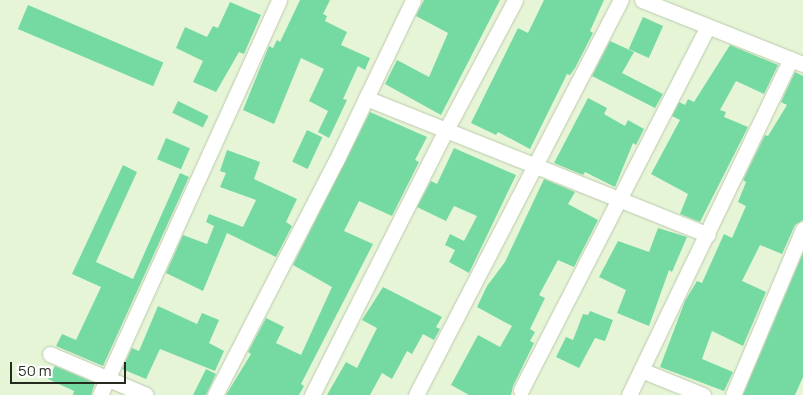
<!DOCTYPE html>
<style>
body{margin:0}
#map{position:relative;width:803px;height:395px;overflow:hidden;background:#e7f5d7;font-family:Manrope,sans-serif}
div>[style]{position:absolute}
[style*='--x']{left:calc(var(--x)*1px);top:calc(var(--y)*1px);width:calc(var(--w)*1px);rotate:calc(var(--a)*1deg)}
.building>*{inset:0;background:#75daa2;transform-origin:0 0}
.roads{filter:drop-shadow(0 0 1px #bbc9ac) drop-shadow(0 0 1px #bbc9ac)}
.minor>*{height:15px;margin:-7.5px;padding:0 7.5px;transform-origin:7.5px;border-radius:7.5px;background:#fff}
span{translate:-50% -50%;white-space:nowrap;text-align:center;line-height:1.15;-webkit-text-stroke:4px #fff;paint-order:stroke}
.scale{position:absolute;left:10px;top:362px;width:116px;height:22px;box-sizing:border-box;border:2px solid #262b20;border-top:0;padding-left:6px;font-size:15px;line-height:18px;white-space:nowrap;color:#262b20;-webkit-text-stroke:4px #fff;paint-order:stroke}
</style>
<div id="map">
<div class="building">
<div style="clip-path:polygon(300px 0,330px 0,323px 14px,327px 16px,325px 21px,347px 32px,341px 45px,370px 58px,365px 70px,358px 66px,343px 99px,347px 100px,329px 138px,318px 132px,328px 111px,309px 101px,324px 69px,301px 58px,274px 124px,243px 110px,269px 46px,273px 48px,277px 40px,280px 42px)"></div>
<div style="clip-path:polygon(424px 0,500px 0,441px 115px,385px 84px,397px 60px,429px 77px,448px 33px,416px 16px)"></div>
<div style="clip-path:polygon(544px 0,604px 0,590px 31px,593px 33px,575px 68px,570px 75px,567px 74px,530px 149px,498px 132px,496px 135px,471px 123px,518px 28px,528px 33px)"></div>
<div style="clip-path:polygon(230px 2px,261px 15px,244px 54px,239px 52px,216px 92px,193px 82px,203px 61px,176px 48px,185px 27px,207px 37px,213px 26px,218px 28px)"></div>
<div style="left:28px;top:5px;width:147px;height:26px;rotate:23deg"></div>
<div style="left:643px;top:17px;width:22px;height:35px;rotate:24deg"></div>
<div style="clip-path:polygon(610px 41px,634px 52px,622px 73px,663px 94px,655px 108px,592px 76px)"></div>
<div style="clip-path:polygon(730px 45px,778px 65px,764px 94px,736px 81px,720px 110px,726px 112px,724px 117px,748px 127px,700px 222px,680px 214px,688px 194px,651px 174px,680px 120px,672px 116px,679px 102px,685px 105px,688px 99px,694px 102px)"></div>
<div style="clip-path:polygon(795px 72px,803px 76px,803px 220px,795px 225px,782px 254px,760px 245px,742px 281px,766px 292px,743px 346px,712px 331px,702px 359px,733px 372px,724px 391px,660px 367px,685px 301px,697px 281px,702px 283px,724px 234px,732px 238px,746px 206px,738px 202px,746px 182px,743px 180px,765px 135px,768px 136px,787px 105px,781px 102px)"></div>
<div style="clip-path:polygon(588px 98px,607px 108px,604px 114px,625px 126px,628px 120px,644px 129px,636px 145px,633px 143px,615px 187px,585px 172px,583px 175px,554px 163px)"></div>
<div style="left:178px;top:101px;width:34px;height:13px;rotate:26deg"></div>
<div style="clip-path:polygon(370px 112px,427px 137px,415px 160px,419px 162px,392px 216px,359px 201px,344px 231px,373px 244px,301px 384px,304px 386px,299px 395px,226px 395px,251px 354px,248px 352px,266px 318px,284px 327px,276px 343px,301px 355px,332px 287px,293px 265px)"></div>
<div style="left:307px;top:130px;width:17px;height:35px;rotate:25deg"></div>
<div style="left:166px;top:138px;width:26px;height:23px;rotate:23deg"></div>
<div style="clip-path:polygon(454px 148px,516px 175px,469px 273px,449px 262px,455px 250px,445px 245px,450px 234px,464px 241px,477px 216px,454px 206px,446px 221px,417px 207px,431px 181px,437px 184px)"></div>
<div style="clip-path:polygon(227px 150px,260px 162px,254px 179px,297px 199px,286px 222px,292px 226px,276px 257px,227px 233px,203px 291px,166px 273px,183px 235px,207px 244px,214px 226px,206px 222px,209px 214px,243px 227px,256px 200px,220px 187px,226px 173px,220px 171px)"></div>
<div style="clip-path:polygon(123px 165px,137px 172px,96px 262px,133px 279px,180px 173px,189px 177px,103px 366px,56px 346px,62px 334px,76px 340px,101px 287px,72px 274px)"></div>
<div style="clip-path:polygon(544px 179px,575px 192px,568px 204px,598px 220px,574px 267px,558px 260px,539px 295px,545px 298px,530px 329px,535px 332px,530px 341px,534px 343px,513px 386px,511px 395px,469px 395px,451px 385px,478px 335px,500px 347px,512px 326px,477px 307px,487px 286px,505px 262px)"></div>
<div style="clip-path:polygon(658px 228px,687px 237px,672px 272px,669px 270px,649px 326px,617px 313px,626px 290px,599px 277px,618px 241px,649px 252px)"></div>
<div style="clip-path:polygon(803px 253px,803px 377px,795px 395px,743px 395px)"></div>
<div style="clip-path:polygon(383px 287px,442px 317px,436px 327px,440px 329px,434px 340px,423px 334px,412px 354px,407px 351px,392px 379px,382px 373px,370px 395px,327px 395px,346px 362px,357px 368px,377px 328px,362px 320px)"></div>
<div style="clip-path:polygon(158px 306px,197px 324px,202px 313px,219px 320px,209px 343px,224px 351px,215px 371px,160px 349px,146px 379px,122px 369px,132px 348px,139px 351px)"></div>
<div style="clip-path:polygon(590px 311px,613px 320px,605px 341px,595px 338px,579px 368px,556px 357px,566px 337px,573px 340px,583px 314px,588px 315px)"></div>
<div style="clip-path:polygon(55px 366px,95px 383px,91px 395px,73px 395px,74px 391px,48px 379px)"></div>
<div style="clip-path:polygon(206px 369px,216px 374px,206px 395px,193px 395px)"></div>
</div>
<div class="roads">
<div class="minor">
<div style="--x:642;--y:0;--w:173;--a:21.7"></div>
<div style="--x:366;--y:98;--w:368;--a:21.8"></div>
<div style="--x:50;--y:354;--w:104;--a:23.1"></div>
<div style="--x:641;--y:370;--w:67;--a:22"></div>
<div style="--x:521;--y:390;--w:407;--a:-62.8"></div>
<div style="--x:100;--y:395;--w:434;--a:-65.6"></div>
<div style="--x:215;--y:395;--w:263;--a:-62.7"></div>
<div style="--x:336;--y:161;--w:178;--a:-64.4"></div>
<div style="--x:312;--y:395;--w:297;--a:-63.2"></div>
<div style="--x:446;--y:130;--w:147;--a:-62"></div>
<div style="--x:416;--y:395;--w:445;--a:-62.6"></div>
<div style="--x:629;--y:395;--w:373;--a:-64.3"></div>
<div style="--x:733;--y:395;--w:180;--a:-67.1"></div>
</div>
</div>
<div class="scale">50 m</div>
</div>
